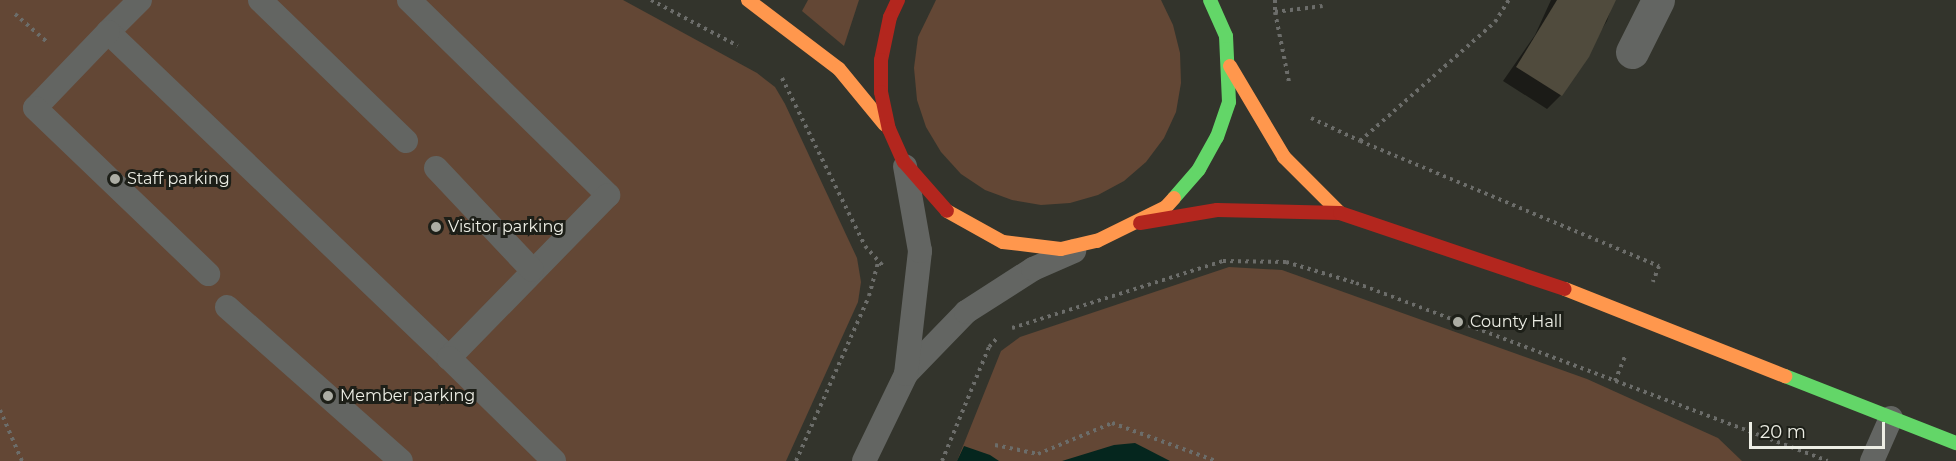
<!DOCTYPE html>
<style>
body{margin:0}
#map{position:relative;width:1956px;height:461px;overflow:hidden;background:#33342c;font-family:Montserrat,sans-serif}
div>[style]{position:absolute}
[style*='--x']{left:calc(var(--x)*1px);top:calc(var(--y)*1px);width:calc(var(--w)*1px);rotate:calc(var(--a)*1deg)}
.green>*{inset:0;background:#634735}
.water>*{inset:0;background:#05261e}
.shadow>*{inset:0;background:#0007}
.building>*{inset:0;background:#504b3d}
.path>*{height:4px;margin-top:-2px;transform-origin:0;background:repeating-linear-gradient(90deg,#6c6d6a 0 3px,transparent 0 7.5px)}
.lane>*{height:24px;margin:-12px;padding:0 12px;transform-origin:12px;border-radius:12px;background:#636562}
.street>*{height:33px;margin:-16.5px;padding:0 16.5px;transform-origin:16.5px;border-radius:16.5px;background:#636562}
.fast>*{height:14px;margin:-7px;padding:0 7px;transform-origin:7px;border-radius:7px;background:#63d668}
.slow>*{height:14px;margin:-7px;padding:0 7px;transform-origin:7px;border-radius:7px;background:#ff974d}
.jam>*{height:14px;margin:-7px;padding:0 7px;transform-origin:7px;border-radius:7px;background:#b3261e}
.dots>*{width:16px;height:16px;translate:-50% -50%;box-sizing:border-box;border:3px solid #1d1f18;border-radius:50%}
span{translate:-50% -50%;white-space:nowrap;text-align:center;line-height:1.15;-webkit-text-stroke:6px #1d1f18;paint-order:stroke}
.poi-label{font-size:16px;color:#edeee5}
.left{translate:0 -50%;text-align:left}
.scale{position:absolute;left:1749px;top:422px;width:136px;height:27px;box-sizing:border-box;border:3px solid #edeee5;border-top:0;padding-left:8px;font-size:18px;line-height:21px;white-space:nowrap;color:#edeee5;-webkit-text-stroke:4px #1d1f18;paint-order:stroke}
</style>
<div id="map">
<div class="green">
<div style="clip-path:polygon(0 0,623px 0,757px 73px,775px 87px,785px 104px,857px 258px,861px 282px,858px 302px,786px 461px,0 461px)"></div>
<div style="clip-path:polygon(808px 0,859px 0,844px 46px,802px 11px)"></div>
<div style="clip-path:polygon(936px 0,1161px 0,1173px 25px,1180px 53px,1181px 83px,1176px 112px,1164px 138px,1146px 162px,1124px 181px,1098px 195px,1070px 203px,1041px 205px,1012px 200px,985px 190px,961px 174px,941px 152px,926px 127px,917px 100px,914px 68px,918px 37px)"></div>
<div style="clip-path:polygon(1229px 267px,1282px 270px,1587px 379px,1718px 438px,1742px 461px,957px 461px,1001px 351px,1020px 337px)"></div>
</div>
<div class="water">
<div style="clip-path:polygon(1135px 443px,1170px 461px,1062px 461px,1114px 445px)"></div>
<div style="clip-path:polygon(964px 446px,990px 455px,999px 461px,957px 461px)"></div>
</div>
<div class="shadow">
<div style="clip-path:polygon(1551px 0,1614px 0,1607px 21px,1561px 95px,1547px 109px,1503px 81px,1535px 35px)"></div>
</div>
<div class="building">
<div style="clip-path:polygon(1557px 0,1616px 0,1589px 57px,1562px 96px,1516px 67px)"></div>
</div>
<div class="path">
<div style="--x:651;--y:0;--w:98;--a:27.9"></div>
<div style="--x:1275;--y:0;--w:12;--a:90"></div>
<div style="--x:1275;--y:12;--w:48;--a:-7.1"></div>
<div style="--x:1275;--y:12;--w:71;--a:78.7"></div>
<div style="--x:15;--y:14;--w:43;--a:41.2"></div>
<div style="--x:782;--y:78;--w:187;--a:63.7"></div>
<div style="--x:865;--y:246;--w:27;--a:48"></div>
<div style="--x:1311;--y:118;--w:54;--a:25.1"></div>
<div style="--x:1360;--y:141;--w:180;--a:-41.4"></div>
<div style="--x:1495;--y:22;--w:26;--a:-58"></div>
<div style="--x:1360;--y:141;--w:324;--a:22.7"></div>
<div style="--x:1659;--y:266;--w:17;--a:111"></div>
<div style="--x:1012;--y:328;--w:221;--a:-17.6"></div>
<div style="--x:1223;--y:261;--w:63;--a:0.9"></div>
<div style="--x:1286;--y:262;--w:73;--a:16.7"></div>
<div style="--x:1356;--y:283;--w:504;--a:20.66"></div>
<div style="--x:1615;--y:381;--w:27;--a:-68"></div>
<div style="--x:0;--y:410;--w:56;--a:66.7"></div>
<div style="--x:995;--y:445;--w:44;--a:11.8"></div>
<div style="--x:1038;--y:454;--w:80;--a:-22.7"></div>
<div style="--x:1112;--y:423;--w:111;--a:20.1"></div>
<div style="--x:796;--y:461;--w:180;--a:-66.1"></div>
<div style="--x:869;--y:296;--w:35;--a:-75"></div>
<div style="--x:942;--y:461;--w:123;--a:-67.6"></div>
<div style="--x:989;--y:347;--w:13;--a:-48"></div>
</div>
<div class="lane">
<div style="--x:140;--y:0;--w:45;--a:135"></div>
<div style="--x:108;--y:32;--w:472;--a:43.7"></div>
<div style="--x:260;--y:0;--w:203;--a:44"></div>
<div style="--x:409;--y:0;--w:279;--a:44.4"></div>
<div style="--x:608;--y:195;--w:228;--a:134.3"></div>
<div style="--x:449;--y:358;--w:147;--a:44.4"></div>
<div style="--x:108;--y:32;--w:105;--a:133.8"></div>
<div style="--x:35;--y:108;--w:240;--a:43.8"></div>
<div style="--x:436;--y:168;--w:140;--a:46.7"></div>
<div style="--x:227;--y:307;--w:232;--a:41.5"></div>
<div style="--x:906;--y:374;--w:86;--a:-45.9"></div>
<div style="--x:966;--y:312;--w:80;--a:-32.7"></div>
<div style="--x:1033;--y:269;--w:45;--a:-23.7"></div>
<div style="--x:864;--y:461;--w:97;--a:-64.2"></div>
<div style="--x:906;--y:374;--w:124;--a:-83.5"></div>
<div style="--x:920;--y:251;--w:86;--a:-100"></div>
<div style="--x:1872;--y:461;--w:47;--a:-66.2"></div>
</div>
<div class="street">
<div style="--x:1632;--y:52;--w:58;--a:-63.4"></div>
</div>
<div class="fast">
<div style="--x:1174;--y:198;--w:38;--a:-49"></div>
<div style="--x:1199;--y:169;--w:37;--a:-61"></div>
<div style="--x:1217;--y:137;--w:37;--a:-71"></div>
<div style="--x:1229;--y:102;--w:66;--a:-92.6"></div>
<div style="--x:1226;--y:36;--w:39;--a:-114"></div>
<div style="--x:1785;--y:376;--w:184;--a:21.4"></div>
</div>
<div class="slow">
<div style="--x:748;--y:0;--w:114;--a:37.2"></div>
<div style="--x:839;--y:69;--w:72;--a:50.6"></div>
<div style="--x:1230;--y:66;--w:106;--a:59.3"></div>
<div style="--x:1284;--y:157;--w:79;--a:45"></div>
<div style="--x:947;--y:211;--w:64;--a:29"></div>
<div style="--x:1003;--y:242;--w:58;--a:6.9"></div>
<div style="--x:1061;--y:249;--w:37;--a:-13"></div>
<div style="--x:1097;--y:241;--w:77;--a:-26.2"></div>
<div style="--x:1166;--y:207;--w:12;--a:-48"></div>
<div style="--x:1565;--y:289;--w:237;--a:21.6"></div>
</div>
<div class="jam">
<div style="--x:898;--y:0;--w:19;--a:115"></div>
<div style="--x:890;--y:17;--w:44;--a:101.8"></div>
<div style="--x:881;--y:60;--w:32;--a:90"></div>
<div style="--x:881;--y:92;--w:38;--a:78"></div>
<div style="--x:889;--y:129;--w:36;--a:66"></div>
<div style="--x:904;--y:162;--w:65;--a:48.7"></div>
<div style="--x:1140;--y:223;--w:78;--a:-9.6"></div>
<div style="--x:1217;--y:210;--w:123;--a:1.4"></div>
<div style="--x:1340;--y:213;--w:237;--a:18.7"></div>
</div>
<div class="dots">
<div style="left:115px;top:179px;background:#acada4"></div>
<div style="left:436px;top:227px;background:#acada4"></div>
<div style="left:1458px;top:322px;background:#acada4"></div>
<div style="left:328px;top:396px;background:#acada4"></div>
</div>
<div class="poi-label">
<span class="left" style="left:127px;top:179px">Staff parking</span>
<span class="left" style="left:448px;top:227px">Visitor parking</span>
<span class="left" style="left:1470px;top:322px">County Hall</span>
<span class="left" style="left:340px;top:396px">Member parking</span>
</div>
<div class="scale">20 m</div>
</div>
